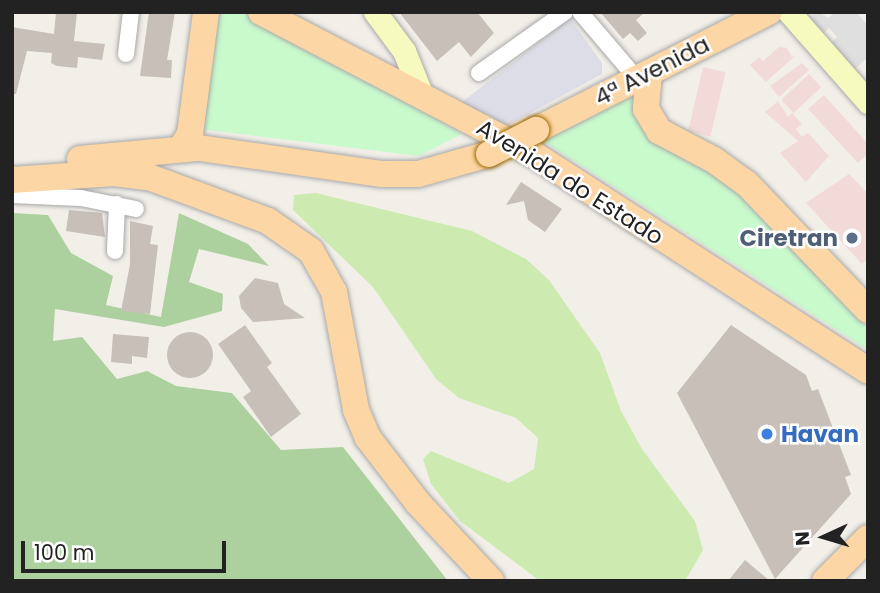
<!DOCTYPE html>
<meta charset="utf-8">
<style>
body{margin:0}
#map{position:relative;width:880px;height:593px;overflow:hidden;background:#f2efe9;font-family:Poppins,sans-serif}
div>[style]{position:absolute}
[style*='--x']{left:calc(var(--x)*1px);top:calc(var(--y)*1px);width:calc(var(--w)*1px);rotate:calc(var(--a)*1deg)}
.residential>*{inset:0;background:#e0dfdf}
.commercial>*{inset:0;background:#f2dad9;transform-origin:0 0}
.grass>*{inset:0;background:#cdebb0}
.forest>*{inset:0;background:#add19e}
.park>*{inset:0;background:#c8facc}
.plaza>*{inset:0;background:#dddde8}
.building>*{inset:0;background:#c7bfb8}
.round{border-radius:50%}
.roads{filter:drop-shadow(0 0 2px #a9a9a9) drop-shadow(0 0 2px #a9a9a9)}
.street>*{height:16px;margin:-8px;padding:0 8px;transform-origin:8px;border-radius:8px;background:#fff}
.secondary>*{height:23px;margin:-11.5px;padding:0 11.5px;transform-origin:11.5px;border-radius:11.5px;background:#f7fabf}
.primary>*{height:26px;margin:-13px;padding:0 13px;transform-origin:13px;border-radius:13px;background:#fcd6a4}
.bridges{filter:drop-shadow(0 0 2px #a06b00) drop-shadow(0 0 2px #a06b00)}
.primary-bridge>*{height:26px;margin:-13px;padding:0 13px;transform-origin:13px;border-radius:13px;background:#fcd6a4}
.dots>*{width:19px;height:19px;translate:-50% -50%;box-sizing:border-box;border:4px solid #fff;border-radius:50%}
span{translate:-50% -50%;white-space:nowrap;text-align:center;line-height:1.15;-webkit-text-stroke:5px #fff;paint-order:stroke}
.street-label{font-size:23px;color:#222}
.service-label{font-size:23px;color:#4e5e75;font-weight:700}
.right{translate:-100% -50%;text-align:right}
.shop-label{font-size:23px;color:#366cbe;font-weight:700}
.left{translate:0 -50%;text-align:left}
.frame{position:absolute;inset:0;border:14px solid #222;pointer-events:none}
.north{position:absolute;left:789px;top:502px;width:70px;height:70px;-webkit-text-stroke:5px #fff;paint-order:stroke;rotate:266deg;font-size:19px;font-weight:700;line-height:28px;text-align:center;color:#222}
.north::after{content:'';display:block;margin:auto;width:24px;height:32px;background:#222;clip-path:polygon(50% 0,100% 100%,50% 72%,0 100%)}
.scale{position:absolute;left:21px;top:541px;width:205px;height:32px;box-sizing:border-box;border:4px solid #222;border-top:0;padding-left:9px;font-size:21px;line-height:24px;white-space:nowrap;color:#222;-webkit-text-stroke:5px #fff;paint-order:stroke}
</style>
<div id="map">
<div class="residential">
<div style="clip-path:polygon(818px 12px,829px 18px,834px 12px,856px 12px,868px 26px,868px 57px,853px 71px,829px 45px,837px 37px,829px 28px,822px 35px,807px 18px)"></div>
</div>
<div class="commercial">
<div style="clip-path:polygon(779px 47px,787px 48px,792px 57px,796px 55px,766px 82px,750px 65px,759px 57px,763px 61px)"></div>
<div style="clip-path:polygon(802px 63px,809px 70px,779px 97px,770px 86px)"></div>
<div style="left:703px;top:67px;width:23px;height:66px;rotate:13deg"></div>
<div style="left:809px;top:74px;width:18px;height:38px;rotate:47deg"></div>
<div style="clip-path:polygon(824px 95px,868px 144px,868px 154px,858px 163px,808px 109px)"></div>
<div style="clip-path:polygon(778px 101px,788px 117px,792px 113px,802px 124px,796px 129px,802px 137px,808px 133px,829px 156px,806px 182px,780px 153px,798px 141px,765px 112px)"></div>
<div style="clip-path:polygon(849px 174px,868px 194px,868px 258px,862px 264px,806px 203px)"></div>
</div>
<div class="grass">
<div style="clip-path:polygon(316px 193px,472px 231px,526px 259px,549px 280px,600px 353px,621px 411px,642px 449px,695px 521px,703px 550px,685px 581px,540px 581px,460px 521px,431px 484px,423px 459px,431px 451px,509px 483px,534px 469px,538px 438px,516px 418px,459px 398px,436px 379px,373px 287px,293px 210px,294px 195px)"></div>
</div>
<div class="forest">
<div style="clip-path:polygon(12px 213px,48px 215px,71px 253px,113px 276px,106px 305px,161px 317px,179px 213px,248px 244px,269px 266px,199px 249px,189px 282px,223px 294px,222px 311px,164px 327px,55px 309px,53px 341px,82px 337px,117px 379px,147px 371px,176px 386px,232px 393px,281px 450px,343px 447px,448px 581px,12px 581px)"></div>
</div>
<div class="park">
<div style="clip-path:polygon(212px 12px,250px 12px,462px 134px,419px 156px,199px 129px)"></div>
<div style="clip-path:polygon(633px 95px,643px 123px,735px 188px,868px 328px,868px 350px,543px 141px)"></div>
</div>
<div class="plaza">
<div style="clip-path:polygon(570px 18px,602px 63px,602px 74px,505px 127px,462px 102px)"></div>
</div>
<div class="building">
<div style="clip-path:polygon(56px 12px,77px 12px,74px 41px,105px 44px,102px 60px,78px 57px,77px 68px,57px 66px,51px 63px,52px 53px,27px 51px,16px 94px,12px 94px,12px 27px,54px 34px)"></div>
<div style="clip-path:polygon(149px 12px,175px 12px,167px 60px,172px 60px,171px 78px,140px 76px)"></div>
<div style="clip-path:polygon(399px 12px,477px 12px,494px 33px,471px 57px,459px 42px,437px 61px)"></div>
<div style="clip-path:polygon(600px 12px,645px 12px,636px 20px,647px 33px,638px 41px,630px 33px,623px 39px)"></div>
<div style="clip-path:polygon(521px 182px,562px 209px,545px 232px,528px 220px,524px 201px,506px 205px)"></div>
<div style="clip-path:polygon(69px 210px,102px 213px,105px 237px,66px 231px)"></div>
<div style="clip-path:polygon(130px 221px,153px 226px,150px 244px,158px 245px,150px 314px,121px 311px,130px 264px)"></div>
<div style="clip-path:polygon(255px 278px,278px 283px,284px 304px,305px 318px,253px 322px,241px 308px,239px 296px)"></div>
<div style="clip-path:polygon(245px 325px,272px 363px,267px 367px,301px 414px,271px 437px,243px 397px,251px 391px,218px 344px)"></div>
<div style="clip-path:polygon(731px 325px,806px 375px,812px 391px,818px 389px,851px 475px,845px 477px,851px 494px,775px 579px,677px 393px)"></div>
<div class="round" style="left:167px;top:332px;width:46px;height:46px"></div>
<div style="clip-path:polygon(113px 334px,149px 337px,147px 358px,132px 356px,132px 364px,111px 362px)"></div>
<div style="clip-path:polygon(745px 560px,770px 581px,728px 581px)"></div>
</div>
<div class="roads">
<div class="street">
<div style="--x:580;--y:12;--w:88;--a:49.6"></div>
<div style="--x:126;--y:54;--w:42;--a:-83.2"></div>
<div style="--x:479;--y:73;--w:105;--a:-35.3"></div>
<div style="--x:12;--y:195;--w:69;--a:2.5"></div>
<div style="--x:81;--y:198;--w:56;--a:11.3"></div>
<div style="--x:115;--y:251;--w:47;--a:-87.6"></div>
</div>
<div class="secondary">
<div style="--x:375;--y:12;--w:49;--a:53.4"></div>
<div style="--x:404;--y:51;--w:45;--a:68"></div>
<div style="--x:789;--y:12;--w:120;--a:48.7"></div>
</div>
<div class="primary">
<div style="--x:261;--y:12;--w:307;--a:27.6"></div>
<div style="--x:533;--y:154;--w:399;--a:32.9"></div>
<div style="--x:649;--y:73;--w:36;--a:95"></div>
<div style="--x:646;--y:109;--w:26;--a:59"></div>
<div style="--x:659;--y:131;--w:62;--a:27.8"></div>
<div style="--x:714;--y:160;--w:39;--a:36"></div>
<div style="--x:746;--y:183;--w:176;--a:46.2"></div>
<div style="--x:536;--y:130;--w:261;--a:-26.9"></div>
<div style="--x:181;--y:148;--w:17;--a:-57"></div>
<div style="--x:190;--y:134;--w:123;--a:-82.5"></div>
<div style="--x:80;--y:159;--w:120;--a:-5.3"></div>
<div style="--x:199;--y:148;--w:185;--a:8.1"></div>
<div style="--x:382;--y:174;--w:36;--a:0"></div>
<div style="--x:418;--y:174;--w:74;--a:-15.7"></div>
<div style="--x:12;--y:180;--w:102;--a:-3.9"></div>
<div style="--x:114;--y:173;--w:35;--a:7"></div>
<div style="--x:149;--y:177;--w:127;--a:20.3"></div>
<div style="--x:268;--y:221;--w:52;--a:34.9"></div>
<div style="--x:311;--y:251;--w:47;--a:60.7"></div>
<div style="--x:334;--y:292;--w:120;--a:79.4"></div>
<div style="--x:356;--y:410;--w:30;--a:67"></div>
<div style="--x:368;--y:438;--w:82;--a:52.4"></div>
<div style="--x:418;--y:503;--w:107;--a:46.9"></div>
<div style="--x:825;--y:581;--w:61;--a:-45"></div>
</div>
</div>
<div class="bridges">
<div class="primary-bridge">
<div style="--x:489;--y:154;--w:53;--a:-27.1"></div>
</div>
</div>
<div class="dots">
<div style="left:852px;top:238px;background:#5c6f8a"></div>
<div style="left:767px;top:434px;background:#3f7fe0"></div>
</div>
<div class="street-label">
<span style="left:652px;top:71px;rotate:-27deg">4ª Avenida</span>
<span style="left:570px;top:182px;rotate:32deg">Avenida do Estado</span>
</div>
<div class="service-label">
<span class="right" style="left:838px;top:238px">Ciretran</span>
</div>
<div class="shop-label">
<span class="left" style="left:781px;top:434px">Havan</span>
</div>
<div class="frame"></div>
<div class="north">N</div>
<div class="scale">100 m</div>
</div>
